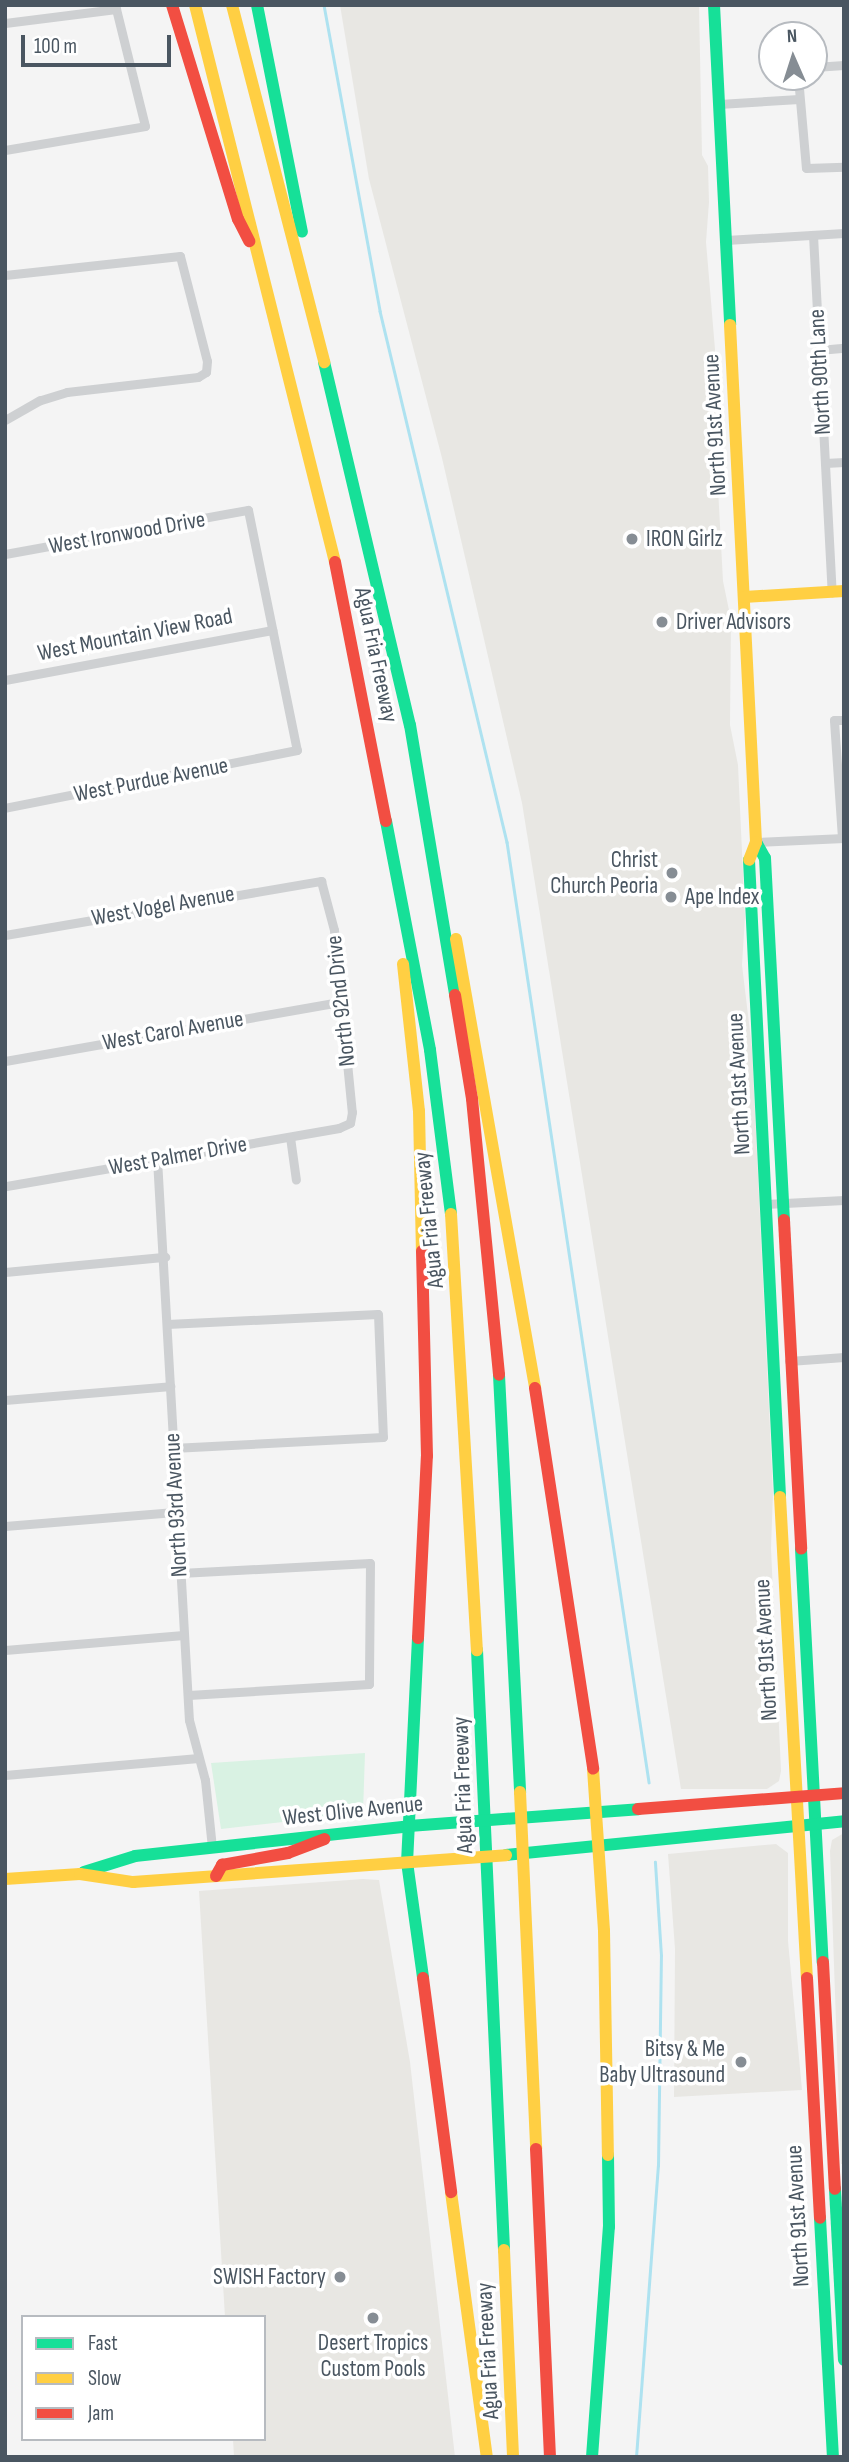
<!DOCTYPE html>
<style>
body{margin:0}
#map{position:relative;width:849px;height:2462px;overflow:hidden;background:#f4f4f4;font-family:"Sofia Sans Condensed",sans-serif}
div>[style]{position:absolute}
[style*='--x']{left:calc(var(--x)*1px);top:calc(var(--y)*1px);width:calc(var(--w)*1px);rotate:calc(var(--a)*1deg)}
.commercial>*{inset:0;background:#e8e7e3}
.green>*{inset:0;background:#d9f2e3}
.stream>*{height:2.5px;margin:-1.25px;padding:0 1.25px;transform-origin:1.25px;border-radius:1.25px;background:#aee2f0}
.street>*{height:9px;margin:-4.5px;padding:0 4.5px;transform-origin:4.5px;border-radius:4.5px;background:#ced0d2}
.fast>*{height:12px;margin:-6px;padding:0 6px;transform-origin:6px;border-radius:6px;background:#16e098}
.slow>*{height:12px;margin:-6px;padding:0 6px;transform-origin:6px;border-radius:6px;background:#ffcf43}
.jam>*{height:12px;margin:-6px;padding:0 6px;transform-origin:6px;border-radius:6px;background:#f24e42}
.dots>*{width:19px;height:19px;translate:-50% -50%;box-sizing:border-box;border:4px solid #fff;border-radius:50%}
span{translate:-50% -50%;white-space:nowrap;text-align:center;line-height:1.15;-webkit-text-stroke:7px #fff;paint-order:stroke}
.street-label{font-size:23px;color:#4a5661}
.poi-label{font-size:23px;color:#4a5661}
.left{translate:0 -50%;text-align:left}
.right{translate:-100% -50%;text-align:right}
.frame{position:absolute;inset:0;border:7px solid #4a5661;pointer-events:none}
.legend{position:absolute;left:21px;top:2315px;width:245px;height:126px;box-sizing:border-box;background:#fff;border:2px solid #b7bbc0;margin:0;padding:9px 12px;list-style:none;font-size:21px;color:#4a5661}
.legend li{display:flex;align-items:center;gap:14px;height:35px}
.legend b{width:35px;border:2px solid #b7bbc0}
.north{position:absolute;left:758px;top:21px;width:70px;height:70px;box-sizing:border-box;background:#fff;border:2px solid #b7bbc0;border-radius:50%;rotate:357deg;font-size:19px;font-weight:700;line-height:28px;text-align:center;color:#4a5661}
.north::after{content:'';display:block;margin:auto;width:24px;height:32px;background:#868d94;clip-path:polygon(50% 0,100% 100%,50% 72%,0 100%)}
.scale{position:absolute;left:21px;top:35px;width:150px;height:32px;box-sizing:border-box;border:4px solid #4a5661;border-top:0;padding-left:9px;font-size:21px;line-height:24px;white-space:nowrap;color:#4a5661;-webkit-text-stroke:5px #fff;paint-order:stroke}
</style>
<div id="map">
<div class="commercial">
<div style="clip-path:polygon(340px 5px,699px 5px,702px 155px,708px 166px,709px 202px,706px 242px,715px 349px,712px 394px,722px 459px,718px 488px,723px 581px,731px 620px,730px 725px,738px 765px,745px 917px,742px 965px,752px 1048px,773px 1493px,771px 1548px,781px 1771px,779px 1781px,767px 1789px,681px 1789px,522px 803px,442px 458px,369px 179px)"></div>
<div style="clip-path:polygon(844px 1833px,844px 2164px,841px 2164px,830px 1851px,832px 1840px)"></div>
<div style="clip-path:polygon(776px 1844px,788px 1853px,788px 1941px,802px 2090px,674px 2097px,675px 1949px,668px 1854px)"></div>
<div style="clip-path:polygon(363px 1879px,379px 1880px,380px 1886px,410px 2062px,455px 2457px,234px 2457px,233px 2439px,264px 2439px,264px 2317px,225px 2317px,199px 1891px)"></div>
</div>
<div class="green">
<div style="clip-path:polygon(365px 1753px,363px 1813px,221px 1829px,211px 1763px)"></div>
</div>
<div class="stream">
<div style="--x:324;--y:5;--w:311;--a:79.6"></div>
<div style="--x:380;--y:311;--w:546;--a:76.55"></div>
<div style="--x:507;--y:842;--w:951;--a:81.41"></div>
<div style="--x:636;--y:2457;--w:292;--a:-85.7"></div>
<div style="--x:658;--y:2166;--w:210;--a:-89.2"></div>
<div style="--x:661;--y:1956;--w:94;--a:-93.7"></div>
</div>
<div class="street">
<div style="--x:5;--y:23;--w:112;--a:-7.2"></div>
<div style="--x:814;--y:67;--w:30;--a:-4"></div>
<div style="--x:798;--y:77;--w:91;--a:85"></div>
<div style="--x:806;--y:168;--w:38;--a:-2"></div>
<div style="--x:719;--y:104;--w:80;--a:-3.6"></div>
<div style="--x:5;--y:150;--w:142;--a:-9.7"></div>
<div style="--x:145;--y:126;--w:125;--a:-103.9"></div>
<div style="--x:813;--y:235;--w:358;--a:87"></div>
<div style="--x:726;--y:240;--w:118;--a:-3.4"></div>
<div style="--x:5;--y:275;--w:176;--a:-6.2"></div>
<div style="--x:180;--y:256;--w:108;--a:75.6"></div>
<div style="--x:207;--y:361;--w:11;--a:95"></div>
<div style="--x:206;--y:372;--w:9;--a:148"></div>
<div style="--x:198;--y:377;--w:132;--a:173.5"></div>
<div style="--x:67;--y:392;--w:28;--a:163"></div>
<div style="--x:40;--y:400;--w:40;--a:150.3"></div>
<div style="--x:819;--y:350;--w:25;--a:-5"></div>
<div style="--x:825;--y:463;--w:19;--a:-3"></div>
<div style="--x:5;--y:554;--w:247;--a:-10.3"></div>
<div style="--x:248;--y:510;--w:245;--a:78.5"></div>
<div style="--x:297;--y:750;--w:298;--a:168.8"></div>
<div style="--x:5;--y:680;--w:272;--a:-10.6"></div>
<div style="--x:842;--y:838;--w:118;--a:-93.9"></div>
<div style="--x:834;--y:720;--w:10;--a:0"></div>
<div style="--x:756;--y:842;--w:88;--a:-2.6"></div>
<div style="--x:5;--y:935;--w:321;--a:-9.7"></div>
<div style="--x:321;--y:881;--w:51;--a:75.1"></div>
<div style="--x:334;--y:930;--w:183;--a:84.4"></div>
<div style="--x:352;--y:1112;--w:11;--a:100"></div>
<div style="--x:350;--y:1123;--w:12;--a:156"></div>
<div style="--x:339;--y:1128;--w:339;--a:170.1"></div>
<div style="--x:5;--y:1061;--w:341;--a:-10"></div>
<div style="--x:290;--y:1137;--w:43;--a:82.1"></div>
<div style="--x:157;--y:1159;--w:562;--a:86.74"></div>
<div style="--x:189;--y:1720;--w:62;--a:75.1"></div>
<div style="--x:205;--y:1780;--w:68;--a:84.1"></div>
<div style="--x:765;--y:1204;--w:79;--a:-2.9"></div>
<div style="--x:5;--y:1272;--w:161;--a:-5.4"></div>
<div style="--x:167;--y:1324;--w:211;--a:-2.7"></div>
<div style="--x:378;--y:1314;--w:123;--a:87.7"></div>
<div style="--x:383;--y:1437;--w:211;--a:177"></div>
<div style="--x:789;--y:1361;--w:55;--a:-4.2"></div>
<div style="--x:5;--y:1400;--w:166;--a:-4.8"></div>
<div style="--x:5;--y:1526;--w:173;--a:-4.7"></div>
<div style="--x:180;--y:1573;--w:190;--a:-3"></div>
<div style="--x:370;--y:1563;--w:121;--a:90.5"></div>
<div style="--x:369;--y:1684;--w:181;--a:176.5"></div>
<div style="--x:5;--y:1650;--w:179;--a:-4.8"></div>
<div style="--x:5;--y:1775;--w:194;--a:-5"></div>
</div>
<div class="fast">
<div style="--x:257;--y:5;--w:231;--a:78.8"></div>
<div style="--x:714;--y:5;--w:320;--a:87.1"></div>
<div style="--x:324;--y:362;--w:373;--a:76.7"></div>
<div style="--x:410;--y:725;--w:274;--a:80.5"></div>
<div style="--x:386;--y:821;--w:233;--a:79.1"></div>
<div style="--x:430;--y:1050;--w:165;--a:82.7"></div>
<div style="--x:756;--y:842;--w:18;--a:61"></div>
<div style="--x:765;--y:858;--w:362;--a:87"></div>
<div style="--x:749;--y:860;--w:638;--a:87.21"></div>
<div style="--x:499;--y:1375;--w:418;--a:87.1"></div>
<div style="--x:801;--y:1549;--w:414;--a:87"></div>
<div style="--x:418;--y:1638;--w:224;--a:92.8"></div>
<div style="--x:407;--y:1862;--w:117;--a:82.1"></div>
<div style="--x:477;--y:1650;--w:601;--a:87.42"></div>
<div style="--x:506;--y:1855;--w:340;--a:-5.7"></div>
<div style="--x:84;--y:1872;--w:53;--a:-17.4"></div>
<div style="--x:135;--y:1856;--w:276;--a:-6.2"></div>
<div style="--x:409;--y:1826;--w:230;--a:-4.2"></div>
<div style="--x:835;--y:2189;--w:171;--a:87"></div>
<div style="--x:820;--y:2218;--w:239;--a:86.9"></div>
<div style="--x:592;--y:2457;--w:231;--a:-85.8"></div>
<div style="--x:609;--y:2227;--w:72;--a:-90.8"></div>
</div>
<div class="slow">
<div style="--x:195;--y:5;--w:574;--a:75.89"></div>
<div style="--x:232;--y:5;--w:369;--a:75.5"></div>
<div style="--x:730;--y:325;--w:518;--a:87.12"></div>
<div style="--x:756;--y:842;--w:19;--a:111"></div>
<div style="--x:744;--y:597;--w:100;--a:-3.4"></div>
<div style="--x:456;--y:939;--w:456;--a:80"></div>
<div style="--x:403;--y:964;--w:148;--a:83.8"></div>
<div style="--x:419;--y:1111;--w:140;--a:88.8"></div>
<div style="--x:451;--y:1214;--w:437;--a:86.6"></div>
<div style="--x:780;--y:1497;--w:482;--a:86.8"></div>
<div style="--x:593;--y:1769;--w:162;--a:86.1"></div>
<div style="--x:604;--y:1931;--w:224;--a:89"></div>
<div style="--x:520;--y:1792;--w:357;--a:87.4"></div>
<div style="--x:5;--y:1879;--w:75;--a:-3.8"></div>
<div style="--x:80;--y:1874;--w:54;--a:8.6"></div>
<div style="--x:133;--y:1882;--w:374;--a:-4.1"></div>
<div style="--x:451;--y:2192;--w:267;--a:82.3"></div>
<div style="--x:504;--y:2250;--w:207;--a:87.5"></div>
</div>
<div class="jam">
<div style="--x:172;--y:5;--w:224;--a:72.9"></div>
<div style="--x:238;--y:219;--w:25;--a:63"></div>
<div style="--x:335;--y:562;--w:264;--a:78.9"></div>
<div style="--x:455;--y:995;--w:105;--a:80.7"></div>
<div style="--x:472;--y:1099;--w:277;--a:84.4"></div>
<div style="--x:784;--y:1220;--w:329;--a:87"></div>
<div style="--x:535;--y:1388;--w:385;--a:81.3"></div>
<div style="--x:418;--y:1638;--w:182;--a:-87.2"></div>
<div style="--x:427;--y:1456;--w:205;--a:-91.4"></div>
<div style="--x:638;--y:1809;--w:207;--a:-4.4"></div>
<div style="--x:216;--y:1876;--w:13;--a:-61"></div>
<div style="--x:222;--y:1865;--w:67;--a:-10.3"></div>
<div style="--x:288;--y:1853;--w:39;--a:-21"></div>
<div style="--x:823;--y:1962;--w:227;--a:87"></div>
<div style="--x:423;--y:1978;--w:216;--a:82.5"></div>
<div style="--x:807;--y:1978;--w:240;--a:86.9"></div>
<div style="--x:536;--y:2149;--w:308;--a:87.4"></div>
</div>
<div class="dots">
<div style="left:632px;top:539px;background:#868d94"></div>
<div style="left:662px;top:622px;background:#868d94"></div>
<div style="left:672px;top:873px;background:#868d94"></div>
<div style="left:671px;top:897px;background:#868d94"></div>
<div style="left:741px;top:2062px;background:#868d94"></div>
<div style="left:340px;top:2277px;background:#868d94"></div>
<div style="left:373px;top:2318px;background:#868d94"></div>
</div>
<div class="street-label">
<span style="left:820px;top:372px;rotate:-93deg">North 90th Lane</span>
<span style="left:715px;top:425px;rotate:-93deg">North 91st Avenue</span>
<span style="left:127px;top:533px;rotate:-10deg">West Ironwood Drive</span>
<span style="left:135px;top:635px;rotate:-11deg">West Mountain View Road</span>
<span style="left:376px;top:655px;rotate:78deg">Agua Fria Freeway</span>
<span style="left:151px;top:780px;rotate:-11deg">West Purdue Avenue</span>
<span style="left:163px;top:906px;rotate:-10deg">West Vogel Avenue</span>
<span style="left:341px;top:1001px;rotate:-96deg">North 92nd Drive</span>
<span style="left:173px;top:1031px;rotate:-10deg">West Carol Avenue</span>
<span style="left:739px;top:1084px;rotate:-93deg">North 91st Avenue</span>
<span style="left:178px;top:1156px;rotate:-10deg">West Palmer Drive</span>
<span style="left:429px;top:1220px;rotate:-96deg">Agua Fria Freeway</span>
<span style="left:176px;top:1505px;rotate:-93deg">North 93rd Avenue</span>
<span style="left:766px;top:1650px;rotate:-93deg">North 91st Avenue</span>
<span style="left:463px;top:1785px;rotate:-92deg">Agua Fria Freeway</span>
<span style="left:353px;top:1811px;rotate:-6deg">West Olive Avenue</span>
<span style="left:798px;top:2216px;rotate:-93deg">North 91st Avenue</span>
<span style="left:488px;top:2351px;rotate:-93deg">Agua Fria Freeway</span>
</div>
<div class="poi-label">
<span class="left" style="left:646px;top:539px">IRON Girlz</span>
<span class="left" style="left:676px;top:622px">Driver Advisors</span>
<span class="right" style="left:658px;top:873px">Christ<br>Church Peoria</span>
<span class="left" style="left:685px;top:897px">Ape Index</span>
<span class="right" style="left:725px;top:2062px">Bitsy &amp; Me<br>Baby Ultrasound</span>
<span class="right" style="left:326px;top:2277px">SWISH Factory</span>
<span style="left:373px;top:2356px">Desert Tropics<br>Custom Pools</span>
</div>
<div class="frame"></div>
<ul class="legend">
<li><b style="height:9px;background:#16e098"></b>Fast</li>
<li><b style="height:9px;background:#ffcf43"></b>Slow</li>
<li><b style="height:9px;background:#f24e42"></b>Jam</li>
</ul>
<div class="north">N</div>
<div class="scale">100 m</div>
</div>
